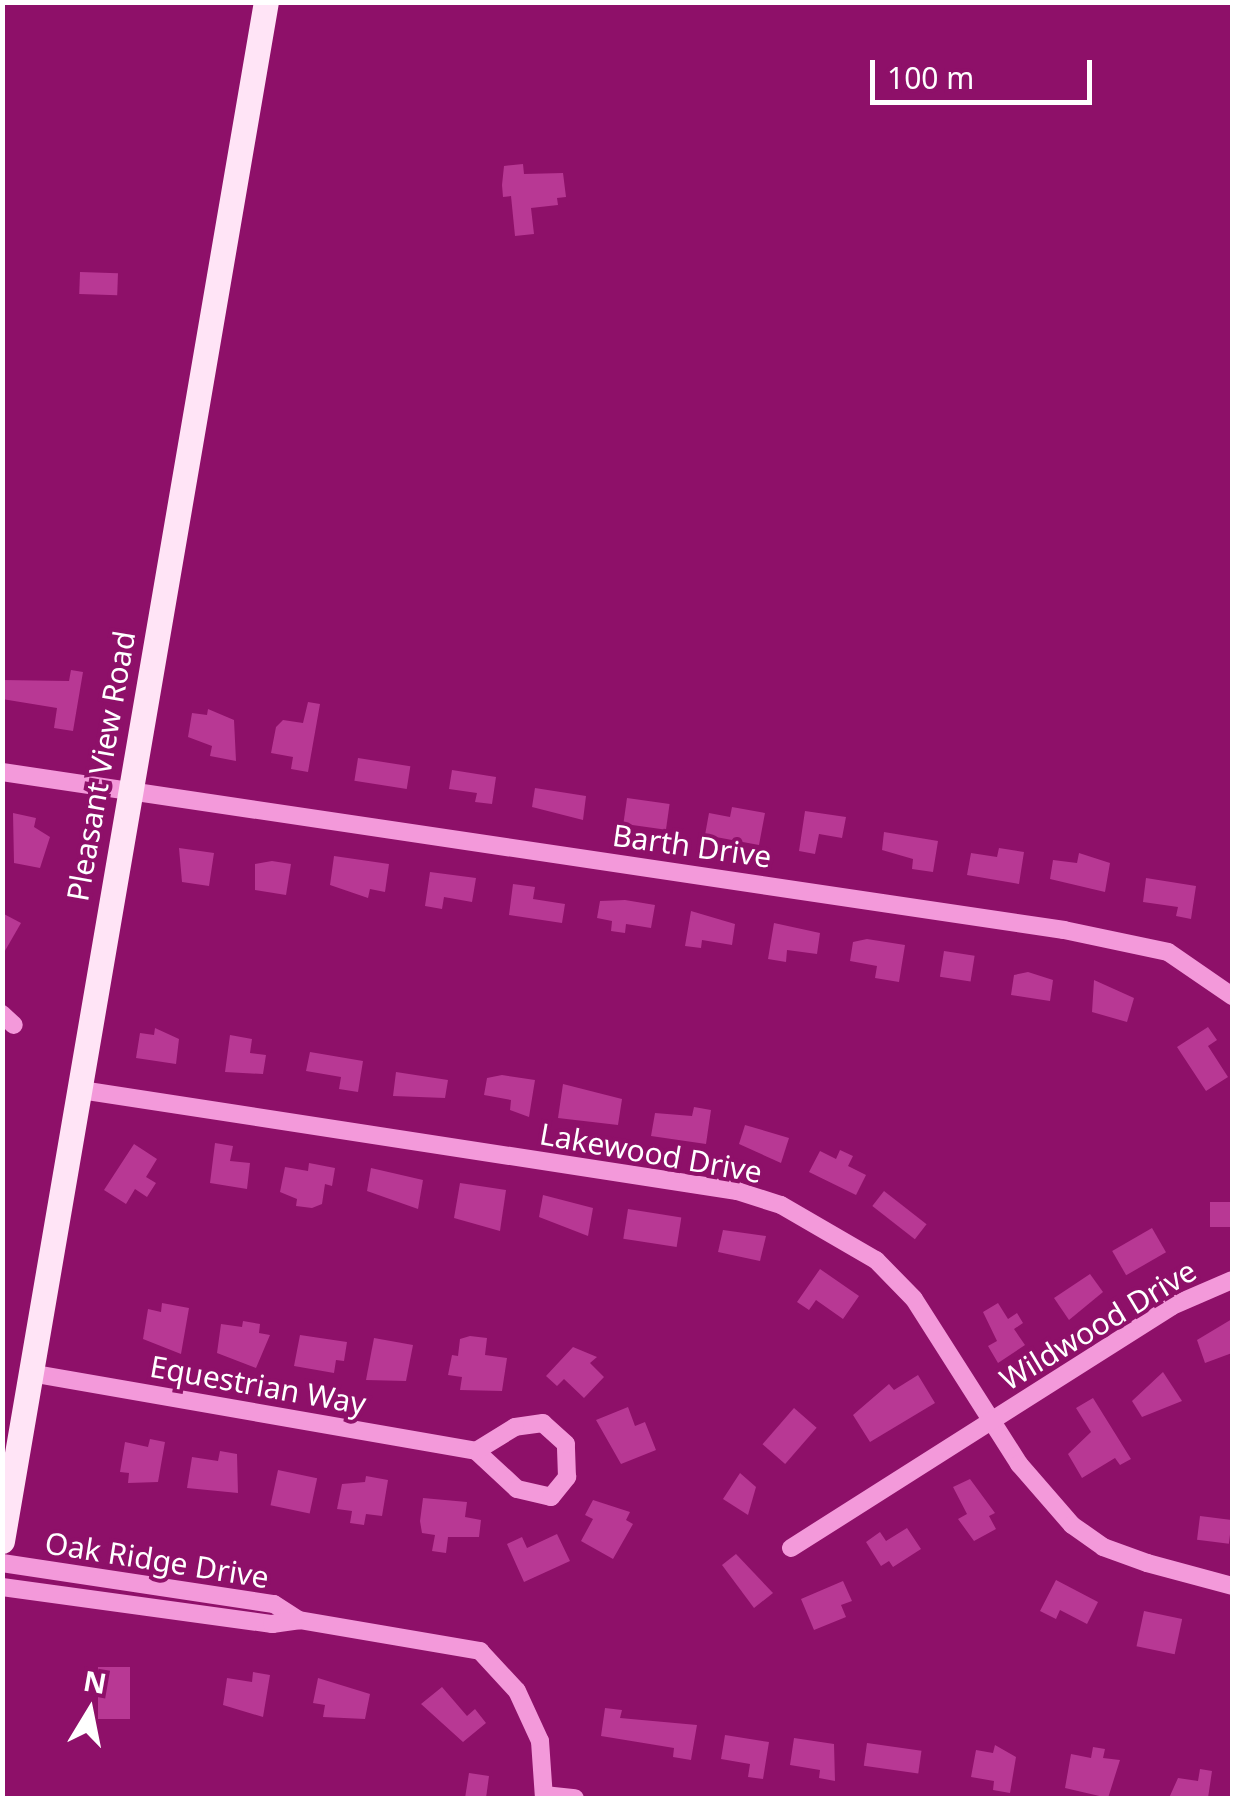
<!DOCTYPE html>
<style>
body{margin:0}
#map{position:relative;width:1235px;height:1801px;overflow:hidden;background:#8e1069;font-family:"Noto Sans",sans-serif}
div>[style]{position:absolute}
[style*='--x']{left:calc(var(--x)*1px);top:calc(var(--y)*1px);width:calc(var(--w)*1px);rotate:calc(var(--a)*1deg)}
.building>*{inset:0;background:#b83894;transform-origin:0 0}
.minor>*{height:18px;margin:-9px;padding:0 9px;transform-origin:9px;border-radius:9px;background:#f399da}
.major>*{height:25px;margin:-12.5px;padding:0 12.5px;transform-origin:12.5px;border-radius:12.5px;background:#ffe4f6}
span{translate:-50% -50%;white-space:nowrap;text-align:center;line-height:1.15;-webkit-text-stroke:8px #8e1069;paint-order:stroke}
.street-label{font-size:30px;color:#fff}
.frame{position:absolute;inset:0;border:5px solid #fff;pointer-events:none}
.north{position:absolute;left:40px;top:1661px;width:100px;height:100px;-webkit-text-stroke:8px #8e1069;paint-order:stroke;rotate:10deg;font-size:28px;font-weight:700;line-height:40px;text-align:center;color:#fff}
.north::after{content:'';display:block;margin:auto;width:35px;height:45px;background:#fff;clip-path:polygon(50% 0,100% 100%,50% 72%,0 100%)}
.scale{position:absolute;left:870px;top:60px;width:222px;height:45px;box-sizing:border-box;border:5px solid #fff;border-top:0;padding-left:12px;font-size:30px;line-height:35px;white-space:nowrap;color:#fff;-webkit-text-stroke:8px #8e1069;paint-order:stroke}
</style>
<div id="map">
<div class="building">
<div style="clip-path:polygon(523px 164px,524px 174px,563px 173px,566px 197px,557px 198px,558px 205px,531px 208px,534px 234px,515px 236px,511px 196px,503px 197px,502px 185px,504px 166px)"></div>
<div style="left:80px;top:272px;width:38px;height:22px;rotate:2deg"></div>
<div style="clip-path:polygon(71px 670px,83px 672px,73px 731px,54px 728px,57px 708px,2px 699px,2px 680px,69px 681px)"></div>
<div style="clip-path:polygon(308px 702px,320px 704px,308px 772px,291px 769px,293px 757px,271px 753px,276px 727px,283px 720px,303px 723px)"></div>
<div style="clip-path:polygon(208px 709px,234px 720px,236px 761px,210px 756px,212px 746px,188px 737px,192px 713px,207px 715px)"></div>
<div style="left:358px;top:758px;width:53px;height:23px;rotate:9deg"></div>
<div style="clip-path:polygon(452px 770px,496px 777px,492px 804px,475px 802px,477px 793px,449px 789px)"></div>
<div style="clip-path:polygon(535px 788px,586px 796px,583px 820px,532px 807px)"></div>
<div style="left:627px;top:798px;width:43px;height:26px;rotate:8deg"></div>
<div style="clip-path:polygon(732px 807px,765px 813px,759px 845px,705px 835px,709px 813px,730px 817px)"></div>
<div style="clip-path:polygon(805px 811px,846px 817px,842px 838px,819px 834px,815px 854px,799px 851px)"></div>
<div style="clip-path:polygon(13px 813px,36px 818px,34px 827px,50px 837px,40px 868px,14px 863px)"></div>
<div style="clip-path:polygon(884px 832px,938px 841px,933px 872px,912px 869px,913px 859px,882px 850px)"></div>
<div style="clip-path:polygon(179px 848px,214px 853px,209px 886px,182px 882px)"></div>
<div style="clip-path:polygon(999px 848px,1024px 852px,1019px 884px,967px 875px,971px 853px,997px 857px)"></div>
<div style="clip-path:polygon(1079px 853px,1110px 863px,1105px 892px,1050px 879px,1053px 860px,1077px 863px)"></div>
<div style="clip-path:polygon(334px 856px,389px 864px,385px 892px,370px 889px,368px 898px,330px 885px)"></div>
<div style="clip-path:polygon(272px 861px,291px 864px,286px 895px,255px 890px,255px 864px)"></div>
<div style="clip-path:polygon(430px 872px,476px 878px,472px 902px,444px 897px,442px 909px,425px 906px)"></div>
<div style="clip-path:polygon(1146px 878px,1196px 886px,1191px 919px,1176px 916px,1178px 907px,1143px 902px)"></div>
<div style="clip-path:polygon(513px 884px,535px 887px,533px 899px,565px 904px,562px 923px,509px 915px)"></div>
<div style="clip-path:polygon(625px 900px,655px 905px,651px 928px,626px 924px,625px 933px,611px 931px,612px 921px,597px 918px,600px 901px)"></div>
<div style="clip-path:polygon(691px 911px,735px 924px,732px 945px,702px 940px,701px 948px,685px 946px)"></div>
<div style="clip-path:polygon(2px 913px,21px 923px,2px 956px)"></div>
<div style="clip-path:polygon(774px 923px,820px 933px,817px 954px,787px 950px,786px 962px,768px 959px)"></div>
<div style="clip-path:polygon(867px 939px,905px 945px,899px 982px,875px 978px,877px 966px,850px 961px,853px 942px)"></div>
<div style="left:944px;top:951px;width:31px;height:26px;rotate:9deg"></div>
<div style="clip-path:polygon(1028px 972px,1053px 980px,1050px 1001px,1011px 995px,1014px 975px)"></div>
<div style="clip-path:polygon(1094px 980px,1134px 998px,1127px 1022px,1092px 1012px)"></div>
<div style="clip-path:polygon(1208px 1027px,1217px 1040px,1208px 1046px,1228px 1077px,1206px 1091px,1177px 1047px)"></div>
<div style="clip-path:polygon(155px 1028px,179px 1039px,176px 1064px,136px 1058px,140px 1033px,154px 1035px)"></div>
<div style="clip-path:polygon(230px 1035px,252px 1039px,250px 1053px,266px 1055px,263px 1074px,225px 1072px)"></div>
<div style="clip-path:polygon(310px 1052px,363px 1061px,358px 1092px,339px 1089px,341px 1077px,306px 1071px)"></div>
<div style="clip-path:polygon(396px 1072px,448px 1080px,445px 1098px,393px 1096px)"></div>
<div style="clip-path:polygon(502px 1075px,535px 1080px,529px 1117px,510px 1110px,511px 1100px,484px 1095px,487px 1078px)"></div>
<div style="clip-path:polygon(563px 1084px,622px 1099px,618px 1125px,558px 1118px)"></div>
<div style="clip-path:polygon(694px 1107px,711px 1110px,706px 1144px,651px 1136px,655px 1113px,692px 1116px)"></div>
<div style="clip-path:polygon(745px 1125px,789px 1138px,781px 1163px,739px 1144px)"></div>
<div style="clip-path:polygon(215px 1143px,233px 1146px,230px 1161px,250px 1163px,247px 1189px,210px 1183px)"></div>
<div style="clip-path:polygon(134px 1144px,157px 1159px,146px 1177px,156px 1183px,147px 1197px,135px 1189px,126px 1204px,104px 1190px)"></div>
<div style="clip-path:polygon(840px 1150px,853px 1156px,848px 1166px,866px 1175px,856px 1195px,809px 1172px,820px 1151px,836px 1159px)"></div>
<div style="clip-path:polygon(309px 1163px,335px 1168px,332px 1186px,325px 1184px,322px 1204px,312px 1208px,296px 1206px,297px 1199px,280px 1192px,285px 1167px,308px 1171px)"></div>
<div style="clip-path:polygon(371px 1168px,423px 1180px,418px 1209px,367px 1191px)"></div>
<div style="clip-path:polygon(460px 1183px,506px 1190px,500px 1231px,454px 1218px)"></div>
<div style="left:884px;top:1191px;width:54px;height:19px;rotate:38deg"></div>
<div style="clip-path:polygon(543px 1195px,593px 1208px,588px 1236px,539px 1217px)"></div>
<div style="left:1210px;top:1202px;width:22px;height:25px"></div>
<div style="left:628px;top:1209px;width:54px;height:30px;rotate:9deg"></div>
<div style="left:1152px;top:1228px;width:28px;height:46px;rotate:60deg"></div>
<div style="clip-path:polygon(723px 1230px,766px 1236px,760px 1261px,718px 1252px)"></div>
<div style="clip-path:polygon(820px 1269px,859px 1296px,843px 1319px,816px 1300px,809px 1310px,797px 1302px)"></div>
<div style="clip-path:polygon(1090px 1274px,1103px 1292px,1069px 1320px,1054px 1298px)"></div>
<div style="clip-path:polygon(162px 1303px,189px 1308px,181px 1354px,143px 1339px,148px 1309px,161px 1312px)"></div>
<div style="clip-path:polygon(998px 1303px,1008px 1319px,1017px 1313px,1023px 1323px,1014px 1329px,1025px 1345px,998px 1363px,988px 1346px,997px 1341px,983px 1312px)"></div>
<div style="clip-path:polygon(1232px 1319px,1232px 1353px,1205px 1363px,1197px 1340px)"></div>
<div style="clip-path:polygon(243px 1321px,260px 1324px,259px 1333px,270px 1335px,256px 1368px,217px 1353px,221px 1324px,242px 1327px)"></div>
<div style="clip-path:polygon(300px 1335px,347px 1342px,344px 1361px,336px 1360px,334px 1373px,294px 1366px)"></div>
<div style="clip-path:polygon(470px 1336px,487px 1338px,485px 1355px,507px 1358px,502px 1391px,460px 1390px,462px 1377px,448px 1375px,452px 1355px,458px 1356px,460px 1339px)"></div>
<div style="clip-path:polygon(374px 1338px,413px 1345px,406px 1381px,366px 1380px)"></div>
<div style="clip-path:polygon(573px 1347px,597px 1357px,590px 1363px,604px 1377px,584px 1398px,564px 1379px,557px 1386px,546px 1376px)"></div>
<div style="clip-path:polygon(1163px 1372px,1182px 1401px,1142px 1417px,1132px 1401px)"></div>
<div style="clip-path:polygon(918px 1375px,935px 1403px,870px 1442px,853px 1415px,889px 1384px,894px 1390px)"></div>
<div style="clip-path:polygon(1093px 1398px,1131px 1459px,1120px 1465px,1115px 1458px,1082px 1478px,1068px 1454px,1091px 1432px,1076px 1408px)"></div>
<div style="clip-path:polygon(628px 1407px,635px 1426px,645px 1422px,656px 1450px,621px 1464px,596px 1420px)"></div>
<div style="left:794px;top:1408px;width:30px;height:48px;rotate:41deg"></div>
<div style="clip-path:polygon(150px 1439px,165px 1442px,158px 1482px,128px 1483px,129px 1473px,120px 1472px,125px 1442px,148px 1447px)"></div>
<div style="clip-path:polygon(220px 1451px,237px 1454px,238px 1493px,187px 1488px,192px 1457px,218px 1461px)"></div>
<div style="left:278px;top:1470px;width:40px;height:36px;rotate:12deg"></div>
<div style="clip-path:polygon(740px 1473px,756px 1487px,748px 1515px,723px 1499px)"></div>
<div style="clip-path:polygon(366px 1476px,388px 1480px,382px 1516px,366px 1514px,364px 1525px,350px 1523px,352px 1511px,337px 1509px,342px 1484px,365px 1482px)"></div>
<div style="clip-path:polygon(970px 1479px,995px 1513px,989px 1516px,996px 1529px,974px 1541px,958px 1519px,967px 1514px,953px 1487px)"></div>
<div style="clip-path:polygon(423px 1498px,467px 1502px,465px 1517px,481px 1520px,479px 1537px,448px 1537px,446px 1553px,432px 1551px,435px 1535px,422px 1533px,420px 1521px)"></div>
<div style="clip-path:polygon(593px 1500px,630px 1512px,626px 1520px,633px 1524px,613px 1559px,581px 1541px,593px 1519px,585px 1515px)"></div>
<div style="left:1200px;top:1516px;width:32px;height:24px;rotate:7deg"></div>
<div style="clip-path:polygon(907px 1528px,921px 1549px,893px 1567px,889px 1561px,881px 1566px,866px 1542px,880px 1532px,886px 1541px)"></div>
<div style="clip-path:polygon(557px 1534px,570px 1561px,524px 1582px,507px 1544px,522px 1537px,527px 1548px)"></div>
<div style="clip-path:polygon(736px 1554px,773px 1593px,754px 1608px,722px 1565px)"></div>
<div style="clip-path:polygon(1056px 1580px,1098px 1602px,1087px 1624px,1060px 1610px,1056px 1619px,1040px 1611px)"></div>
<div style="clip-path:polygon(843px 1581px,852px 1601px,841px 1605px,846px 1617px,814px 1630px,801px 1599px)"></div>
<div style="left:1144px;top:1611px;width:39px;height:36px;rotate:12deg"></div>
<div style="left:98px;top:1667px;width:32px;height:52px"></div>
<div style="clip-path:polygon(253px 1672px,270px 1675px,263px 1717px,223px 1705px,227px 1678px,252px 1682px)"></div>
<div style="clip-path:polygon(318px 1678px,370px 1694px,365px 1719px,323px 1717px,325px 1705px,313px 1703px)"></div>
<div style="clip-path:polygon(442px 1687px,467px 1716px,475px 1709px,486px 1723px,463px 1742px,421px 1704px)"></div>
<div style="clip-path:polygon(605px 1708px,622px 1710px,620px 1718px,697px 1725px,691px 1760px,673px 1757px,674px 1748px,601px 1736px)"></div>
<div style="clip-path:polygon(725px 1735px,769px 1742px,763px 1779px,748px 1777px,750px 1764px,721px 1759px)"></div>
<div style="clip-path:polygon(794px 1738px,834px 1744px,835px 1781px,819px 1778px,820px 1770px,790px 1765px)"></div>
<div style="left:867px;top:1743px;width:55px;height:23px;rotate:8deg"></div>
<div style="clip-path:polygon(995px 1745px,1016px 1757px,1010px 1793px,993px 1790px,994px 1781px,971px 1777px,976px 1750px,993px 1753px)"></div>
<div style="clip-path:polygon(1093px 1747px,1105px 1749px,1103px 1758px,1120px 1760px,1108px 1798px,1065px 1788px,1071px 1754px,1091px 1758px)"></div>
<div style="clip-path:polygon(1200px 1769px,1212px 1771px,1208px 1798px,1169px 1798px,1178px 1778px,1198px 1781px)"></div>
<div style="clip-path:polygon(469px 1773px,489px 1776px,486px 1798px,465px 1798px)"></div>
</div>
<div class="minor">
<div style="--x:2;--y:772;--w:1074;--a:8.46"></div>
<div style="--x:1064;--y:930;--w:106;--a:11.9"></div>
<div style="--x:1168;--y:952;--w:78;--a:34.5"></div>
<div style="--x:2;--y:1014;--w:16;--a:43"></div>
<div style="--x:81;--y:1090;--w:664;--a:8.75"></div>
<div style="--x:737;--y:1191;--w:46;--a:17.7"></div>
<div style="--x:781;--y:1205;--w:110;--a:30.1"></div>
<div style="--x:876;--y:1260;--w:54;--a:45.7"></div>
<div style="--x:914;--y:1299;--w:196;--a:57.5"></div>
<div style="--x:1019;--y:1464;--w:81;--a:49"></div>
<div style="--x:1072;--y:1525;--w:38;--a:35"></div>
<div style="--x:1103;--y:1547;--w:47;--a:20"></div>
<div style="--x:1147;--y:1563;--w:88;--a:15.1"></div>
<div style="--x:30;--y:1373;--w:453;--a:9.9"></div>
<div style="--x:476;--y:1451;--w:56;--a:42.8"></div>
<div style="--x:517;--y:1489;--w:35;--a:13"></div>
<div style="--x:551;--y:1497;--w:26;--a:-51"></div>
<div style="--x:567;--y:1477;--w:33;--a:-92"></div>
<div style="--x:566;--y:1444;--w:31;--a:-138"></div>
<div style="--x:543;--y:1423;--w:28;--a:172"></div>
<div style="--x:515;--y:1427;--w:46;--a:148.4"></div>
<div style="--x:791;--y:1548;--w:451;--a:-32.4"></div>
<div style="--x:1172;--y:1306;--w:65;--a:-23.4"></div>
<div style="--x:2;--y:1563;--w:275;--a:8.6"></div>
<div style="--x:274;--y:1604;--w:30;--a:33"></div>
<div style="--x:2;--y:1587;--w:273;--a:7.8"></div>
<div style="--x:272;--y:1624;--w:27;--a:-8"></div>
<div style="--x:299;--y:1620;--w:184;--a:9.7"></div>
<div style="--x:480;--y:1651;--w:54;--a:47.2"></div>
<div style="--x:517;--y:1691;--w:55;--a:65.3"></div>
<div style="--x:540;--y:1741;--w:57;--a:86"></div>
<div style="--x:544;--y:1795;--w:31;--a:6"></div>
</div>
<div class="major">
<div style="--x:2;--y:1541;--w:1561;--a:-80.27"></div>
</div>
<div class="street-label">
<span style="left:101px;top:766px;rotate:-80deg">Pleasant View Road</span>
<span style="left:692px;top:846px;rotate:8deg">Barth Drive</span>
<span style="left:651px;top:1153px;rotate:10deg">Lakewood Drive</span>
<span style="left:1098px;top:1325px;rotate:-31deg">Wildwood Drive</span>
<span style="left:258px;top:1385px;rotate:10deg">Equestrian Way</span>
<span style="left:157px;top:1560px;rotate:9deg">Oak Ridge Drive</span>
</div>
<div class="frame"></div>
<div class="north">N</div>
<div class="scale">100 m</div>
</div>
